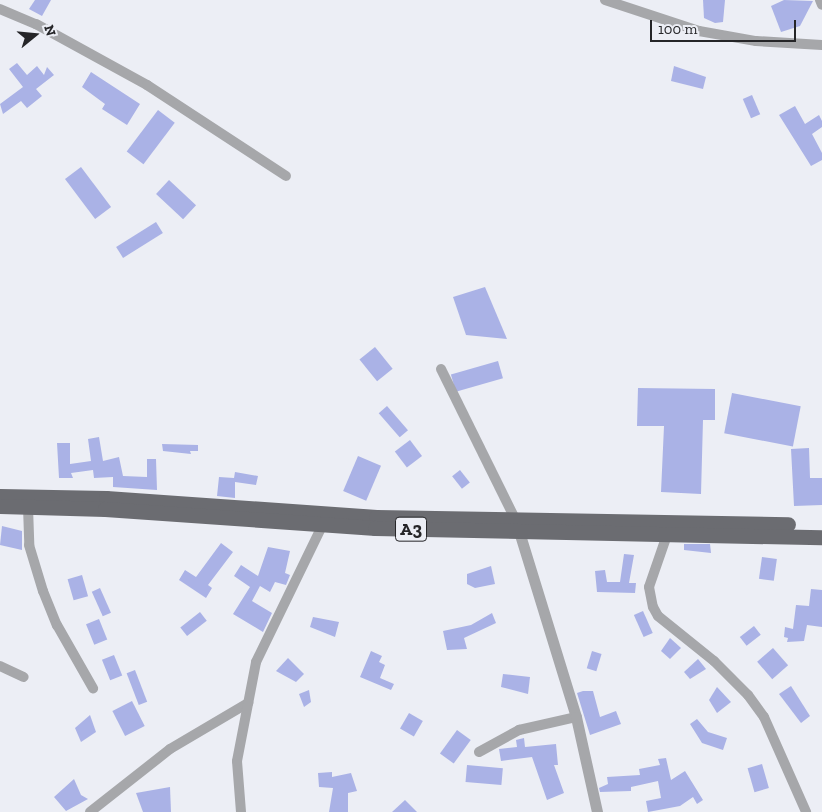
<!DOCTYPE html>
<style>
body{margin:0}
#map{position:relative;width:822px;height:812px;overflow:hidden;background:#eceef5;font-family:"Zilla Slab",serif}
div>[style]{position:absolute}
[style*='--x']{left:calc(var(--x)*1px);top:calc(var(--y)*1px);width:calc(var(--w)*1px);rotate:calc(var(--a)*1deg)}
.building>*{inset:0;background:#aab2e6;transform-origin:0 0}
.minor>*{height:10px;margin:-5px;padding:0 5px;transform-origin:5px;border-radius:5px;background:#a6a7aa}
.tertiary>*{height:11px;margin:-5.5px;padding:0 5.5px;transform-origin:5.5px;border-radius:5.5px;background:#a6a7aa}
.primary>*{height:15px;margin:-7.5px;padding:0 7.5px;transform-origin:7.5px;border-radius:7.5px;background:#6b6c71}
span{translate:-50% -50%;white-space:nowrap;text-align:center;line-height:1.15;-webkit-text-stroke:4px #eceef5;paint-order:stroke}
.shield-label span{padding:1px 4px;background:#eceef5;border:1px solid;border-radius:4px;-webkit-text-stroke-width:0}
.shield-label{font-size:18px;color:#252528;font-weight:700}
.north{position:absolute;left:10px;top:10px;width:50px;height:50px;-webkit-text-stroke:4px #eceef5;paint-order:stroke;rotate:73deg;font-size:14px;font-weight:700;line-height:20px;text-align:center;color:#252528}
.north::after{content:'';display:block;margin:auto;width:18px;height:22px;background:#252528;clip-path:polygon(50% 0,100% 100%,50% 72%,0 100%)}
.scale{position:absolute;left:650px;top:20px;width:146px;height:22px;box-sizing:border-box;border:2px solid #252528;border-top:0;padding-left:6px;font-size:15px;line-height:18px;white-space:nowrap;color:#252528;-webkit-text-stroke:4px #eceef5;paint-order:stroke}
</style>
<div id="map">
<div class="building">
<div style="clip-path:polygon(35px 0,51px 0,42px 16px,29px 9px)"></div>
<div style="clip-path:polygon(703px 0,725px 0,723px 22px,715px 23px,704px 18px)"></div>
<div style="clip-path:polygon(784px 0,813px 1px,800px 26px,781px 32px,771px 6px)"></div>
<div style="clip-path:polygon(17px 63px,27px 75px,37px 66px,44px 75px,47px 67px,54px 75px,36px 89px,42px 96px,27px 108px,21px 101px,3px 114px,0 104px,23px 87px,9px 69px)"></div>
<div style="clip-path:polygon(674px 66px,706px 77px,703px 89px,671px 81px)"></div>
<div style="clip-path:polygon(91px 72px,140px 104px,127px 125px,102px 109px,105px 104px,82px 87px)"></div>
<div style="left:752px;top:95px;width:21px;height:10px;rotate:67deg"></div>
<div style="clip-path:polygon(795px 106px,805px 124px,819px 115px,822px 121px,822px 127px,812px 134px,822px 153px,822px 160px,811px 166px,779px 115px)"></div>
<div style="left:158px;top:110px;width:21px;height:52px;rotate:37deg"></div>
<div style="left:81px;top:167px;width:50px;height:20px;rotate:53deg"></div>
<div style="left:169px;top:180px;width:37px;height:19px;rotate:43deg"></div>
<div style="left:156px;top:222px;width:13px;height:47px;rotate:58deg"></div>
<div style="clip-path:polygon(485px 287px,507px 339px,466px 335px,453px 297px)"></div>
<div style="left:375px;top:347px;width:28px;height:20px;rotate:51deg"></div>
<div style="left:498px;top:361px;width:18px;height:49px;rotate:74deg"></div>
<div style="clip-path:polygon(638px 388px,715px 389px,715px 420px,703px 420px,701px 494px,661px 492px,664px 426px,637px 426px)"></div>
<div style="left:732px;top:393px;width:70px;height:41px;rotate:11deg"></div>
<div style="left:387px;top:406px;width:32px;height:11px;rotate:49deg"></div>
<div style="clip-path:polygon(99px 437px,103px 461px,119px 457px,123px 476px,147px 477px,147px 459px,156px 459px,157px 490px,113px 487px,113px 477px,94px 478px,93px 470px,71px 473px,73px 478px,59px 478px,57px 443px,70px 443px,70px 464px,91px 461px,88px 439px)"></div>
<div style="left:410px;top:440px;width:20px;height:19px;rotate:53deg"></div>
<div style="clip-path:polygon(162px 444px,198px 445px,198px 451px,190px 451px,191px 454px,163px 451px)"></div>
<div style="clip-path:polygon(809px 448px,810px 478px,822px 478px,822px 505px,794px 506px,791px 449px)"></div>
<div style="left:358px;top:456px;width:25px;height:38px;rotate:23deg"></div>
<div style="left:460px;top:470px;width:16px;height:10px;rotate:52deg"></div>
<div style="clip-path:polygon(235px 472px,258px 476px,256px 485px,235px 482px,235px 498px,217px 496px,219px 477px,234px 478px)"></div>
<div style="clip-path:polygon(2px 526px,22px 531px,22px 550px,0 545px)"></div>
<div style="clip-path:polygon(221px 543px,233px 552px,208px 585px,212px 588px,206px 598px,179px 580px,185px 570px,196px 577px)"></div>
<div style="clip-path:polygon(684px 544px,710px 544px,711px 553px,684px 550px)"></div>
<div style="clip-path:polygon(268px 547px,290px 551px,285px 573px,290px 575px,286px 585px,275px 582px,270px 592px,260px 586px,252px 601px,272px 613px,263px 632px,233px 614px,250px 587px,234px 576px,241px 565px,258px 576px)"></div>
<div style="clip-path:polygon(624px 554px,634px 555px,629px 583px,636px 583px,635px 593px,597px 592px,595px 571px,605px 570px,607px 582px,620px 582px)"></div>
<div style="left:762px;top:557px;width:15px;height:22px;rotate:8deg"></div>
<div style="clip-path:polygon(491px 566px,495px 584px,475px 588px,467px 584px,467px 574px)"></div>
<div style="left:82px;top:575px;width:22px;height:15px;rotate:74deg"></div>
<div style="left:100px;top:588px;width:27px;height:9px;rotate:66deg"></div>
<div style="clip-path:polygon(811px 589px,822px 590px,822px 627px,807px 625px,804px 641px,787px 642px,788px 638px,784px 637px,785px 627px,793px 629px,796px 605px,809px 606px)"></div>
<div style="left:643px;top:611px;width:24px;height:10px;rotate:66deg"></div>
<div style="left:200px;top:612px;width:11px;height:25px;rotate:52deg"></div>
<div style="clip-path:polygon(492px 613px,496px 623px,464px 638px,467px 649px,447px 650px,443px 631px,471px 625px)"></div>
<div style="clip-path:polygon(313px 617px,339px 622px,335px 637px,310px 627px)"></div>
<div style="left:99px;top:619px;width:22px;height:14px;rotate:68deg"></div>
<div style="left:754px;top:626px;width:11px;height:18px;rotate:52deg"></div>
<div style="clip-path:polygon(670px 638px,681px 648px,670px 659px,661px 651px)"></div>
<div style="left:773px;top:648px;width:23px;height:21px;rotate:49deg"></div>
<div style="clip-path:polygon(371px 651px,382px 656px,379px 662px,385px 665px,380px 678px,394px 684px,391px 690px,360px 677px)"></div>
<div style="left:592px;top:651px;width:10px;height:18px;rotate:17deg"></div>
<div style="left:114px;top:655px;width:22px;height:13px;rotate:68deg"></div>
<div style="clip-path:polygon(288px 658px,304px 674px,296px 682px,276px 671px)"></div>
<div style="clip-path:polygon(698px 659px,706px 669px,690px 679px,684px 672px)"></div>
<div style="left:135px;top:670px;width:34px;height:9px;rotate:69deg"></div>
<div style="clip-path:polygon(503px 674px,530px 677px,528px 694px,501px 687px)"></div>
<div style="clip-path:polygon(791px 686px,810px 716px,801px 723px,779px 694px)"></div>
<div style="clip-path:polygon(717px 687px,731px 702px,717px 713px,709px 700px)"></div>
<div style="clip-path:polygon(309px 690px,311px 702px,304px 707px,299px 694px)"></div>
<div style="clip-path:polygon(583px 691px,593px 691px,600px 717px,616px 711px,621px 724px,590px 735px,577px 693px)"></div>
<div style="left:132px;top:701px;width:28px;height:22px;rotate:63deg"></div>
<div style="left:409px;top:713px;width:16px;height:18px;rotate:30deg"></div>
<div style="clip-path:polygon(90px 715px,96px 732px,81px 742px,75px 728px)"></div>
<div style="clip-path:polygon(697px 719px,708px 732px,727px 738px,723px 750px,702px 743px,690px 724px)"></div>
<div style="left:457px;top:730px;width:17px;height:29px;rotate:36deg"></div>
<div style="clip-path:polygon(524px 738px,525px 747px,556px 744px,558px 765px,554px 765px,564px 793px,547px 800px,532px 757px,501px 761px,499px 749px,517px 747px,516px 740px)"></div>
<div style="clip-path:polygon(666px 758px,671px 780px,685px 771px,703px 800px,697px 804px,693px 797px,680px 806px,648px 812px,646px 801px,661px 798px,658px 781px,631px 787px,631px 791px,600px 792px,599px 788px,608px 784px,607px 777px,640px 775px,639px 769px,660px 765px,658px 759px)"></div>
<div style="left:762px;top:764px;width:25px;height:15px;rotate:74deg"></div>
<div style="left:467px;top:765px;width:36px;height:17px;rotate:5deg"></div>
<div style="clip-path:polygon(332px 772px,332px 777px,351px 773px,357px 791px,348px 793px,348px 812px,329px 812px,333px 788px,319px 787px,318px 773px)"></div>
<div style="clip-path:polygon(74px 779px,81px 795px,88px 799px,66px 811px,54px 797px)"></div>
<div style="clip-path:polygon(170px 787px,171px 812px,143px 812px,136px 793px)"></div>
<div style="clip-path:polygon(405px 800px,417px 812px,392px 812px)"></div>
</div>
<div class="minor">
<div style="--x:605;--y:0;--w:99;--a:18.3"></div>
<div style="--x:699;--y:31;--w:58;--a:10"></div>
<div style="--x:756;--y:41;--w:66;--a:3.5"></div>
<div style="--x:820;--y:0;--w:5;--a:68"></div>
<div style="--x:0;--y:9;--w:39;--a:23"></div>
<div style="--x:36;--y:24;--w:127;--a:28.8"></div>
<div style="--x:147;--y:85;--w:166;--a:33.2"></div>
<div style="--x:441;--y:369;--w:167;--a:63.7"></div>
<div style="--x:28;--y:507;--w:38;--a:88"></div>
<div style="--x:29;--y:545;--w:48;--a:73.1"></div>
<div style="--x:43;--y:591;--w:37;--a:68"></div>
<div style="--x:57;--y:625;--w:73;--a:60.3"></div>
<div style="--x:668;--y:532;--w:58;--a:109.1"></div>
<div style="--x:649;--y:587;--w:20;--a:79"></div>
<div style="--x:653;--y:607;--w:10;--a:61"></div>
<div style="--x:658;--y:616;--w:72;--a:38.8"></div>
<div style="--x:714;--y:661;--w:48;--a:45"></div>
<div style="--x:748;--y:695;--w:27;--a:54"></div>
<div style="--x:764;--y:717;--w:104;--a:66.1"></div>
<div style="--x:0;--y:666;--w:26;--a:25"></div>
<div style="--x:479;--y:752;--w:46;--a:-28.8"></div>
<div style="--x:519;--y:730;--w:58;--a:-12.8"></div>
<div style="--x:90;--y:812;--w:102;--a:-38.2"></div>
<div style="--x:170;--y:749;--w:91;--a:-30.5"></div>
<div style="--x:241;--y:812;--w:51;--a:-94.5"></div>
<div style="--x:237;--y:761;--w:101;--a:-79.1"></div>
<div style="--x:256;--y:662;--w:153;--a:-64.1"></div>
</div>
<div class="tertiary">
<div style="--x:517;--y:525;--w:201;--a:72.9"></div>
<div style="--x:576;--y:717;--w:97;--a:77.5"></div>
</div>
<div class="primary">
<div style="--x:0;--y:496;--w:106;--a:1.1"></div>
<div style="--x:106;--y:498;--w:271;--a:4"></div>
<div style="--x:376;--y:517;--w:412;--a:1"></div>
<div style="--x:0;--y:506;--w:105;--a:1.6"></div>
<div style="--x:105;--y:509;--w:271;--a:4"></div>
<div style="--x:375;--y:528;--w:447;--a:1.2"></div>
</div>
<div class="shield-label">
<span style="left:411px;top:529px">A3</span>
</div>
<div class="north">N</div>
<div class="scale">100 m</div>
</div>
